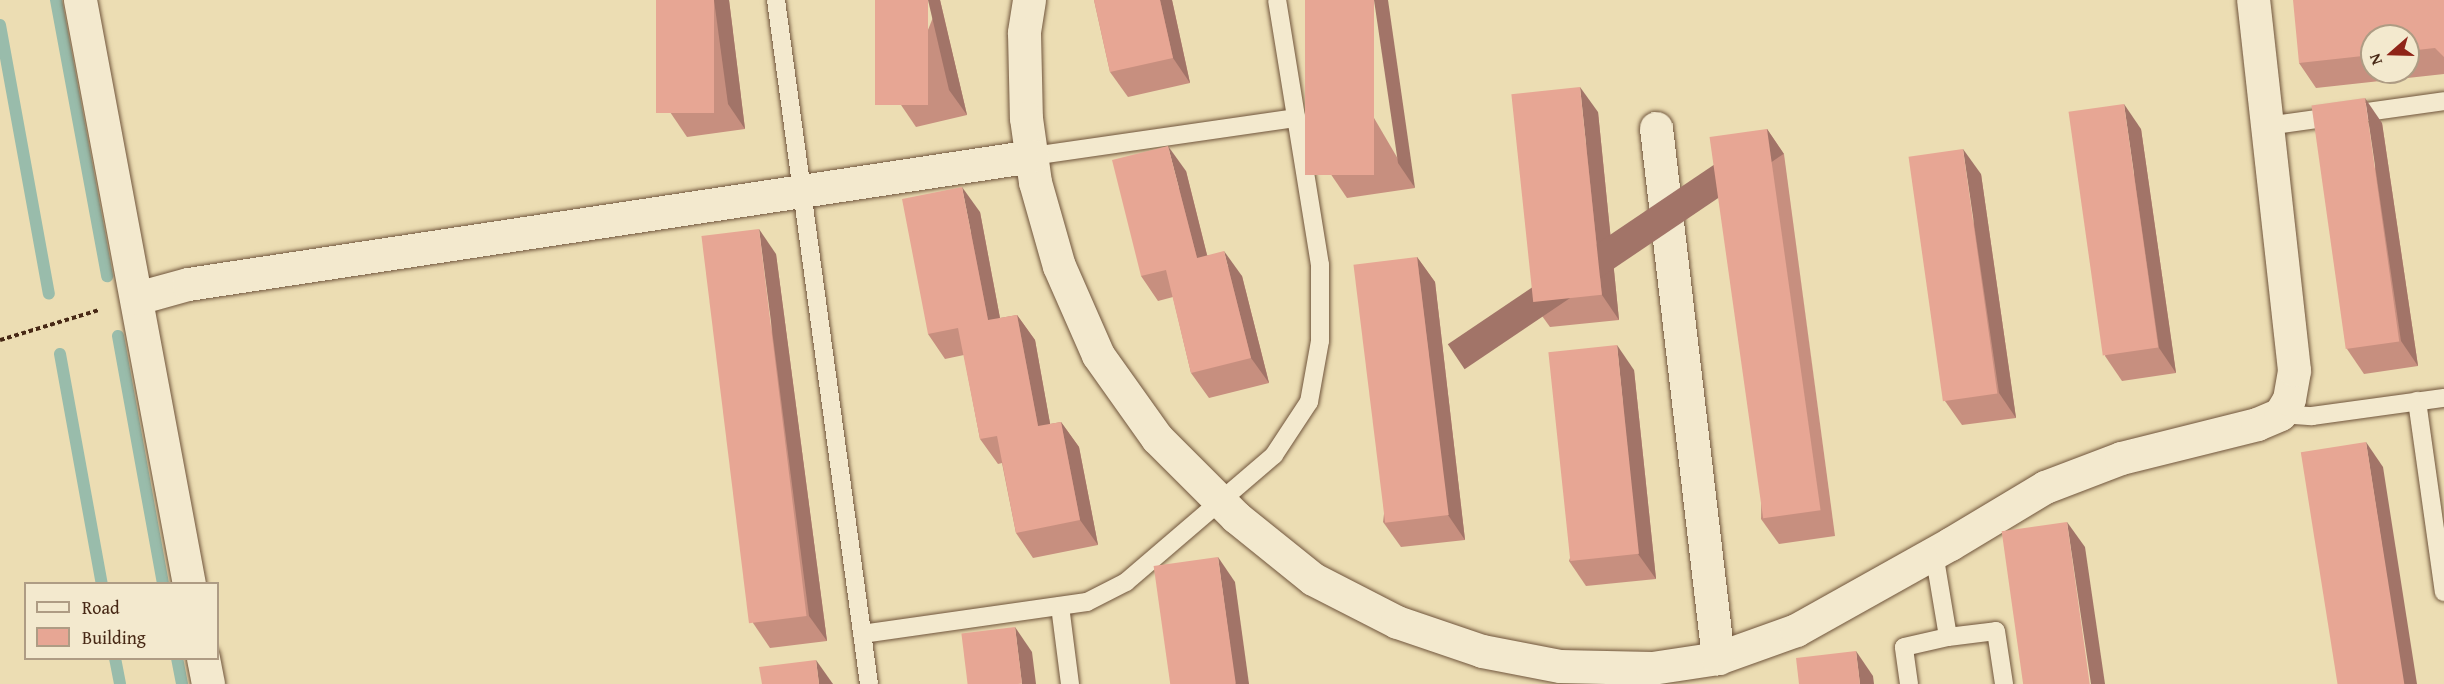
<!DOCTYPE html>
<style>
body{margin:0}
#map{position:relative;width:2444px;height:684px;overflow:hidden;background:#ecddb3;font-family:"Gentium Book Plus",serif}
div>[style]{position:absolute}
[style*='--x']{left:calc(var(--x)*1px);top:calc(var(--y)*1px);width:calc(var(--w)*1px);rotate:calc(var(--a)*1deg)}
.stream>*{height:12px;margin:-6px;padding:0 6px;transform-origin:6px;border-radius:6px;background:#99bcab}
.path>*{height:4px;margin-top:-2px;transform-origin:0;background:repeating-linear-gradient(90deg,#472815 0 4.5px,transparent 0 7.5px)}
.roads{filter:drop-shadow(0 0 2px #70553c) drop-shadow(0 0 2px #70553c)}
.service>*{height:18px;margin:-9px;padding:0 9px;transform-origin:9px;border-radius:9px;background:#f3e9ce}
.minor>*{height:33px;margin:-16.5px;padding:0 16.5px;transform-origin:16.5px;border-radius:16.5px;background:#f3e9ce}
.wall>*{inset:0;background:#c78f7f}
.shaded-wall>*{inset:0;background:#a27468;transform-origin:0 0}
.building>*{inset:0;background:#e7a694;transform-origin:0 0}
span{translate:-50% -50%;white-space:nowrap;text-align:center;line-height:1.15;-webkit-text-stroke:6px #f3e9ce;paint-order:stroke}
.legend{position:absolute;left:24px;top:582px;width:195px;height:78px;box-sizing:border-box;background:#f3e9ce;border:2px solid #ae9c84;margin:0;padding:8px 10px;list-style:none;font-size:18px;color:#472815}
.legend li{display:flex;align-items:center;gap:12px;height:30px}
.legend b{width:30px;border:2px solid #ae9c84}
.north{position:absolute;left:2360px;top:24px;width:60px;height:60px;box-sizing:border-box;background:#f3e9ce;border:2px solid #ae9c84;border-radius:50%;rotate:250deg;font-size:16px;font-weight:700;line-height:24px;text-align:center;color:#472815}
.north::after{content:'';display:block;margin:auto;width:21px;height:27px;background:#8f2418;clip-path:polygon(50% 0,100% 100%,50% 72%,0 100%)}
</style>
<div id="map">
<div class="stream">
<div style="--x:56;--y:0;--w:281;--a:79.5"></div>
<div style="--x:0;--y:25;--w:273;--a:79.7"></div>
<div style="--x:118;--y:336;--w:252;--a:79.7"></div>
<div style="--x:60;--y:354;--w:234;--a:79.7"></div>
<div style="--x:115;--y:658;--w:26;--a:79"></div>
<div style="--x:177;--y:658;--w:26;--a:79"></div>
</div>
<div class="path">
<div style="--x:0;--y:340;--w:103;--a:-16.9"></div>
</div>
<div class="roads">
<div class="service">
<div style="--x:776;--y:0;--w:690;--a:82.26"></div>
<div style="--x:2267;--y:126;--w:179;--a:-8"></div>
<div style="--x:1032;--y:156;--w:267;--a:-8.2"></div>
<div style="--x:2417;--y:401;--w:193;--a:82"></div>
<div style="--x:2280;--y:414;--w:32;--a:4"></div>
<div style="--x:2312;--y:416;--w:133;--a:-7.8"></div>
<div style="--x:1934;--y:553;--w:85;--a:80.5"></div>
<div style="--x:1060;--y:606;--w:79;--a:82.7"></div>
<div style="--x:862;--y:634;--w:227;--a:-8.1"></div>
<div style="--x:1087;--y:602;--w:44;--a:-27.1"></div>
<div style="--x:1126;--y:582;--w:195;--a:-40.6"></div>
<div style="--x:1274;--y:455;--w:64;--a:-56.6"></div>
<div style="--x:1309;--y:402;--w:62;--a:-79.8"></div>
<div style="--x:1320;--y:341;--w:76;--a:-90"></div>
<div style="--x:1320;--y:265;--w:268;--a:-99.2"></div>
<div style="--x:1909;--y:684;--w:37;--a:-98"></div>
<div style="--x:1904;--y:647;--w:45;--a:-12.8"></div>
<div style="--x:1948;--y:637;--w:48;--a:-7.1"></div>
<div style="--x:1996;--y:631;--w:54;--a:81.4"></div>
</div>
<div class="minor">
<div style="--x:80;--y:0;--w:594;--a:79.43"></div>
<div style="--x:1029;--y:0;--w:33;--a:99"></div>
<div style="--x:1024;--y:33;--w:85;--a:88.7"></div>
<div style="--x:1026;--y:118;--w:65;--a:82"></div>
<div style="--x:1035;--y:182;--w:87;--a:74.1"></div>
<div style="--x:1059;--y:266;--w:97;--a:66.3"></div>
<div style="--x:1098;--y:355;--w:102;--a:54.6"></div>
<div style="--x:1157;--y:438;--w:112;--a:45"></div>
<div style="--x:1236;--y:517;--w:99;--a:38.8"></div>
<div style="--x:1313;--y:579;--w:94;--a:27.1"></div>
<div style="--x:1397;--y:622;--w:90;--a:18.8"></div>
<div style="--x:1482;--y:651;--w:79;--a:10.9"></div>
<div style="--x:1560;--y:666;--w:92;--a:1.2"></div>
<div style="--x:1652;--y:668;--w:67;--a:-8.6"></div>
<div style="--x:1718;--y:658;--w:83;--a:-19.7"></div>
<div style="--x:1796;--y:630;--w:176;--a:-29.2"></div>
<div style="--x:1950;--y:544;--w:111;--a:-31"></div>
<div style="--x:2045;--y:487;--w:81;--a:-20.9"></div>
<div style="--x:2121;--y:458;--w:140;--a:-14"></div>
<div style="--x:2257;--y:424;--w:25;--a:-23"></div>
<div style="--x:2280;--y:414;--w:17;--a:-59"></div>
<div style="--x:2289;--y:399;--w:29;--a:-80"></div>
<div style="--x:2294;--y:370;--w:372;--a:-96.3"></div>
<div style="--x:1656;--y:128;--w:534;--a:83.33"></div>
<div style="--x:137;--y:298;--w:53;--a:-15.4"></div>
<div style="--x:188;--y:284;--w:854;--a:-8.62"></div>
<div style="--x:203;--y:658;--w:26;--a:79"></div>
</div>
</div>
<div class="wall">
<div style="clip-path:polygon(656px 0,729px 0,745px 129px,687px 137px,670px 112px)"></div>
<div style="clip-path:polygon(940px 0,967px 115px,916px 127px,899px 102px)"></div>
<div style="clip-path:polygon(1094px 0,1172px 0,1190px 83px,1128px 97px,1110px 72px)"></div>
<div style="clip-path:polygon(1305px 0,1415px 188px,1347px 198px,1330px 173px)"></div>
<div style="clip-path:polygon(evenodd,2444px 0,2444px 74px,2316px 88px,2299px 63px,2444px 0,2372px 36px,2408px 36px,2408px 72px,2372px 72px,2372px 36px)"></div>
<div style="clip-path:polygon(1598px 112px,1619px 320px,1550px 327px,1532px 302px)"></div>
<div style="clip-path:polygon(2382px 123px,2418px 366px,2364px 374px,2347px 349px)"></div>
<div style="clip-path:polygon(1767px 129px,1784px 154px,1835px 536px,1779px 544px,1761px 519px)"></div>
<div style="clip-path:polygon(2141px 129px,2176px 373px,2122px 381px,2105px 356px)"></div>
<div style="clip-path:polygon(1186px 171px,1207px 255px,1242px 276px,1269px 383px,1209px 398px,1191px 373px,1173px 297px,1158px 301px,1141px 276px)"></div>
<div style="clip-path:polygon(1981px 174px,2016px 418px,1962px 425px,1945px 401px)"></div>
<div style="clip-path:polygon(980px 212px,1000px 318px,1017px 315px,1035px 340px,1050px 424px,1061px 422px,1079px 447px,1098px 545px,1033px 558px,1016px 533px,1002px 463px,998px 464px,980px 439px,964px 355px,945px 359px,928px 334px)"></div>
<div style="clip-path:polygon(776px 254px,827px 641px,770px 648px,753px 623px)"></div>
<div style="clip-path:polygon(1417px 257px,1435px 282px,1465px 540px,1401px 547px,1383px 522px)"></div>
<div style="clip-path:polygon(1634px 370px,1656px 579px,1586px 586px,1569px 561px)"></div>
</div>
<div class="shaded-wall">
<div style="clip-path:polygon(714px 0,729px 0,745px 129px,728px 104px)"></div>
<div style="clip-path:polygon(928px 0,940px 0,967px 115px,949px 90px)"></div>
<div style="clip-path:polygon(1160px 0,1172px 0,1190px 83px,1173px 58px)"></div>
<div style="clip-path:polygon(1374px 0,1388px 0,1415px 188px,1398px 163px)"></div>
<div style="clip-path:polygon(1580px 87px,1598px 112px,1619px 320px,1602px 295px)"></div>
<div style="clip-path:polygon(2365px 98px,2382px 123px,2418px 366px,2401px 341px)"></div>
<div style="clip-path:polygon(2124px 104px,2141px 129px,2176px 373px,2159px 348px)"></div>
<div style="left:1767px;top:129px;width:30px;height:385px;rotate:56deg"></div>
<div style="clip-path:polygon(1168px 146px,1186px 171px,1214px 283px,1197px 258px)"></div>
<div style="clip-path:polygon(1963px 149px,1981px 174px,2016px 418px,1999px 393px)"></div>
<div style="clip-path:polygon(962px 187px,980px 212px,1005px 345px,988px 320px)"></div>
<div style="clip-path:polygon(759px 229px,776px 254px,827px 641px,809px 616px)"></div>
<div style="clip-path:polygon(1224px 251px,1242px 276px,1269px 383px,1251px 358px)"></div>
<div style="clip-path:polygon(1417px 257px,1435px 282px,1465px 540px,1448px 515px)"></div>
<div style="clip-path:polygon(1017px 315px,1035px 340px,1055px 451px,1038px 426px)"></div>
<div style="clip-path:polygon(1617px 345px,1634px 370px,1656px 579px,1638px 554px)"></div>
<div style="clip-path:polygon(1061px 422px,1079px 447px,1098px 545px,1080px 520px)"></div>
<div style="clip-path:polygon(2366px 442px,2383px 467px,2417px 684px,2403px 684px)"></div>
<div style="clip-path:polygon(2067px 522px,2085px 547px,2105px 684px,2091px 684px)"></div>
<div style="clip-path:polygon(1218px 557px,1235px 582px,1249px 684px,1235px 684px)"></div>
<div style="clip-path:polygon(1015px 627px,1032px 652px,1036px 684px,1022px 684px)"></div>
<div style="clip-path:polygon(1856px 651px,1873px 676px,1874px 684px,1860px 684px)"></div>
<div style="clip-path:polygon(816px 660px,833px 684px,819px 684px)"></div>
</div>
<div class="building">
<div style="left:656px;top:0;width:58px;height:113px"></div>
<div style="left:875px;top:0;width:53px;height:105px"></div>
<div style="clip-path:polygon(1094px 0,1160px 0,1173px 58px,1110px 72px)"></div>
<div style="left:1305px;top:0;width:69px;height:175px"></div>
<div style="clip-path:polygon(2293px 0,2444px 0,2444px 57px,2435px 48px,2408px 51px,2408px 36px,2372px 36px,2372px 55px,2299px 63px)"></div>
<div style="left:1580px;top:87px;width:209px;height:69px;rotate:84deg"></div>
<div style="left:2365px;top:98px;width:246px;height:54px;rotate:82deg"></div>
<div style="left:2124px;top:104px;width:246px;height:56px;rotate:82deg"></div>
<div style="left:1767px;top:129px;width:385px;height:58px;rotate:82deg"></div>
<div style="clip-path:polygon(1168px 146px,1197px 258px,1224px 251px,1251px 358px,1191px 373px,1166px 270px,1141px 276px,1112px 160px)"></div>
<div style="left:1963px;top:149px;width:247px;height:55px;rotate:82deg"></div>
<div style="clip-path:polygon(962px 187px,988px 320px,1017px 315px,1038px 426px,1061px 422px,1080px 520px,1016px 533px,997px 436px,980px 439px,958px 328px,928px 334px,902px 199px)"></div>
<div style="left:759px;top:229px;width:390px;height:58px;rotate:83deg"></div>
<div style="left:1417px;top:257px;width:260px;height:64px;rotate:83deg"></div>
<div style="left:1617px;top:345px;width:210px;height:69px;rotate:84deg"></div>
<div style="left:2366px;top:442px;width:245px;height:66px;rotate:81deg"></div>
<div style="left:2067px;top:522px;width:164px;height:66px;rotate:82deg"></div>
<div style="left:1218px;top:557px;width:128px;height:65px;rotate:82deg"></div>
<div style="left:1015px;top:627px;width:57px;height:54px;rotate:83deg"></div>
<div style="clip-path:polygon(1856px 651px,1860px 684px,1799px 684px,1796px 658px)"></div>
<div style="clip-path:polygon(816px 660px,819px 684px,762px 684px,759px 667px)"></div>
</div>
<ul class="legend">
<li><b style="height:8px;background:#f3e9ce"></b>Road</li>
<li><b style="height:16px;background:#e7a694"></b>Building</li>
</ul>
<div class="north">N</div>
</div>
